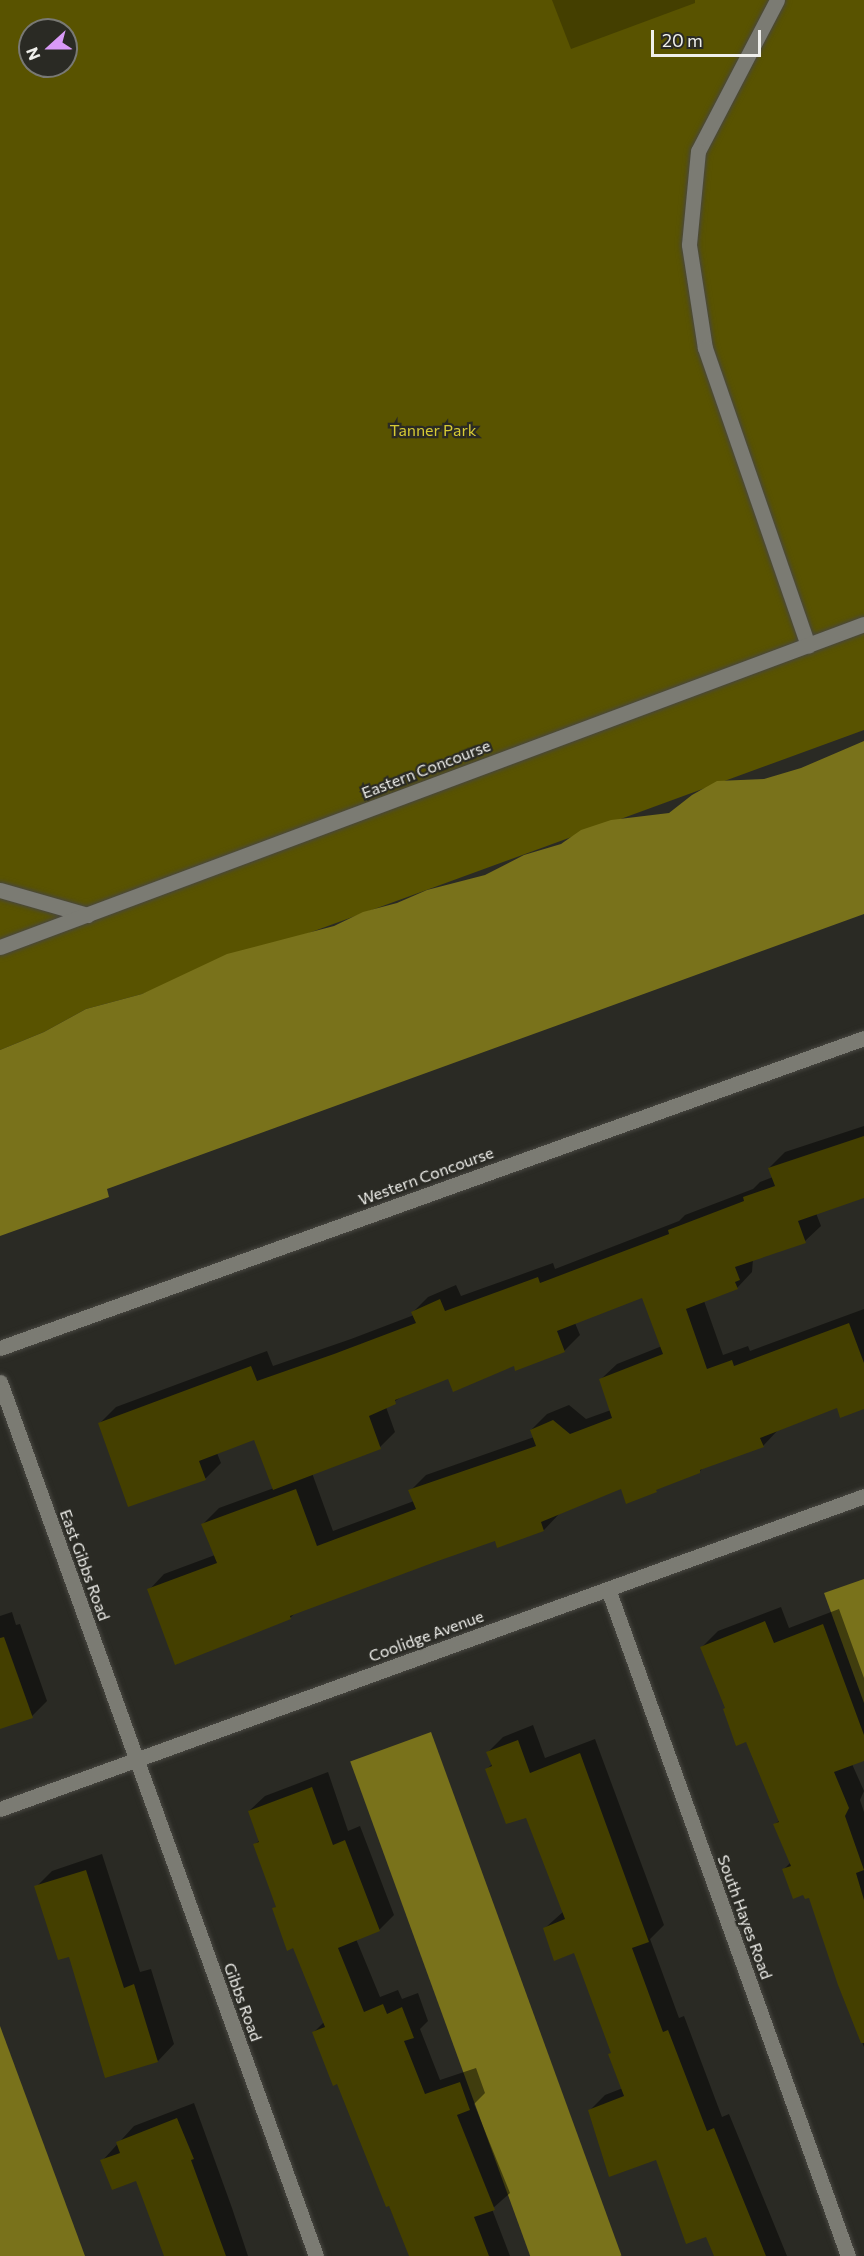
<!DOCTYPE html>
<style>
body{margin:0}
#map{position:relative;width:864px;height:2256px;overflow:hidden;background:#2a2a24;font-family:Commissioner,sans-serif}
div>[style]{position:absolute}
[style*='--x']{left:calc(var(--x)*1px);top:calc(var(--y)*1px);width:calc(var(--w)*1px);rotate:calc(var(--a)*1deg)}
.green>*{inset:0;background:#595300}
.water>*{inset:0;background:#79721b;transform-origin:0 0}
.shadow>*{inset:0;background:#0007}
.building>*{inset:0;background:#443f00}
.roads{filter:drop-shadow(0 0 2px #484742) drop-shadow(0 0 2px #484742)}
.service>*{height:15px;margin:-7.5px;padding:0 7.5px;transform-origin:7.5px;border-radius:7.5px;background:#7b7b73}
.minor>*{height:15px;margin:-7.5px;padding:0 7.5px;transform-origin:7.5px;border-radius:7.5px;background:#7b7b73}
span{translate:-50% -50%;white-space:nowrap;text-align:center;line-height:1.15;-webkit-text-stroke:4.5px #2a2a24;paint-order:stroke}
.park-label{font-size:16px;color:#d6ca34}
.street-label{font-size:16px;color:#efefeb}
.north{position:absolute;left:18px;top:18px;width:60px;height:60px;box-sizing:border-box;background:#2a2a24;border:2px solid #797974;border-radius:50%;rotate:249deg;font-size:16px;font-weight:700;line-height:24px;text-align:center;color:#efefeb}
.north::after{content:'';display:block;margin:auto;width:21px;height:27px;background:#d99af7;clip-path:polygon(50% 0,100% 100%,50% 72%,0 100%)}
.scale{position:absolute;left:651px;top:30px;width:110px;height:27px;box-sizing:border-box;border:3px solid #efefeb;border-top:0;padding-left:8px;font-size:18px;line-height:21px;white-space:nowrap;color:#efefeb;-webkit-text-stroke:4px #2a2a24;paint-order:stroke}
</style>
<div id="map">
<div class="green">
<div style="clip-path:polygon(evenodd,0 0,864px 0,864px 730px,142px 994px,86px 1009px,44px 1032px,0 1050px,0 0,30px 30px,66px 30px,66px 66px,30px 66px,30px 30px)"></div>
</div>
<div class="water">
<div style="clip-path:polygon(864px 741px,864px 914px,107px 1189px,109px 1197px,0 1236px,0 1050px,44px 1032px,86px 1009px,142px 994px,227px 954px,334px 926px,363px 912px,397px 903px,427px 890px,485px 875px,524px 855px,561px 844px,581px 830px,611px 820px,669px 813px,692px 795px,717px 781px,764px 779px,801px 768px)"></div>
<div style="clip-path:polygon(864px 1579px,864px 1703px,824px 1593px)"></div>
<div style="left:431px;top:1732px;width:557px;height:86px;rotate:70deg"></div>
<div style="clip-path:polygon(0 2026px,85px 2256px,0 2256px)"></div>
</div>
<div class="shadow">
<div style="clip-path:polygon(evenodd,864px 1126px,864px 1196px,816px 1213px,821px 1226px,805px 1241px,753px 1259px,752px 1272px,737px 1288px,704px 1301px,723px 1355px,748px 1346px,750px 1351px,864px 1309px,864px 1407px,838px 1406px,778px 1430px,763px 1446px,704px 1467px,700px 1471px,622px 1487px,559px 1514px,544px 1530px,498px 1546px,496px 1539px,297px 1611px,290px 1618px,149px 1590px,164px 1574px,215px 1555px,203px 1524px,219px 1508px,274px 1488px,255px 1438px,217px 1453px,221px 1463px,206px 1478px,129px 1505px,100px 1423px,116px 1407px,267px 1351px,273px 1366px,351px 1339px,414px 1315px,413px 1312px,428px 1297px,456px 1285px,461px 1296px,553px 1263px,555px 1269px,679px 1221px,685px 1215px,753px 1189px,760px 1182px,773px 1177px,769px 1168px,785px 1152px,864px 1126px,643px 1296px,662px 1346px,617px 1364px,601px 1379px,611px 1410px,586px 1419px,569px 1405px,547px 1414px,531px 1430px,534px 1437px,426px 1475px,410px 1491px,414px 1501px,333px 1531px,312px 1473px,380px 1447px,395px 1432px,386px 1407px,404px 1395px,449px 1377px,564px 1351px,580px 1335px,575px 1323px,643px 1296px)"></div>
<div style="clip-path:polygon(781px 1607px,789px 1628px,839px 1609px,864px 1678px,864px 1760px,852px 1764px,864px 1791px,860px 1800px,864px 1812px,864px 2047px,809px 1896px,784px 1869px,791px 1862px,775px 1824px,780px 1820px,747px 1740px,726px 1707px,702px 1647px,718px 1631px)"></div>
<div style="clip-path:polygon(12px 1612px,16px 1625px,20px 1624px,47px 1701px,32px 1716px,0 1727px,0 1616px)"></div>
<div style="clip-path:polygon(533px 1725px,545px 1758px,595px 1739px,664px 1925px,650px 1939px,679px 2018px,684px 2016px,722px 2117px,729px 2114px,787px 2256px,716px 2256px,707px 2235px,657px 2159px,590px 2110px,605px 2095px,623px 2088px,613px 2052px,575px 1951px,545px 1928px,564px 1911px,527px 1816px,487px 1769px,492px 1764px,488px 1752px,503px 1737px)"></div>
<div style="clip-path:polygon(328px 1772px,348px 1831px,360px 1826px,394px 1915px,379px 1930px,356px 1939px,380px 1997px,398px 1990px,402px 1999px,418px 1993px,428px 2021px,420px 2029px,440px 2080px,476px 2068px,485px 2093px,474px 2104px,510px 2193px,492px 2209px,510px 2256px,410px 2256px,338px 2082px,314px 2032px,325px 2021px,294px 1946px,274px 1909px,277px 1906px,254px 1845px,260px 1840px,249px 1811px,265px 1796px)"></div>
<div style="clip-path:polygon(102px 1854px,140px 1972px,151px 1969px,174px 2044px,158px 2061px,70px 1955px,36px 1887px,52px 1871px)"></div>
<div style="clip-path:polygon(194px 2103px,232px 2208px,248px 2256px,166px 2256px,137px 2179px,102px 2161px,134px 2126px)"></div>
</div>
<div class="building">
<div style="clip-path:polygon(552px 0,695px 0,695px 3px,571px 49px)"></div>
<div style="clip-path:polygon(864px 1136px,864px 1198px,798px 1221px,806px 1243px,735px 1267px,740px 1280px,735px 1282px,738px 1289px,686px 1309px,707px 1369px,732px 1360px,734px 1366px,849px 1323px,864px 1363px,864px 1409px,840px 1418px,837px 1408px,760px 1438px,764px 1447px,700px 1470px,700px 1473px,656px 1490px,657px 1492px,626px 1504px,621px 1489px,541px 1522px,544px 1531px,497px 1548px,495px 1541px,435px 1562px,290px 1616px,291px 1619px,175px 1665px,147px 1589px,217px 1563px,201px 1524px,296px 1489px,317px 1546px,416px 1509px,408px 1490px,536px 1446px,530px 1430px,553px 1420px,570px 1434px,612px 1418px,599px 1379px,663px 1354px,642px 1298px,557px 1331px,565px 1352px,515px 1371px,514px 1366px,453px 1392px,448px 1379px,395px 1400px,396px 1404px,369px 1416px,381px 1449px,273px 1490px,254px 1440px,199px 1461px,206px 1480px,128px 1507px,98px 1423px,251px 1366px,257px 1381px,334px 1354px,416px 1323px,411px 1312px,440px 1299px,445px 1311px,538px 1277px,540px 1283px,669px 1234px,668px 1230px,744px 1201px,743px 1197px,775px 1186px,768px 1168px)"></div>
<div style="clip-path:polygon(765px 1621px,774px 1643px,823px 1624px,864px 1735px,864px 1761px,834px 1772px,849px 1808px,845px 1816px,864px 1870px,856px 1873px,864px 1900px,864px 2043px,861px 2043px,838px 1985px,809px 1898px,805px 1899px,803px 1895px,793px 1899px,782px 1869px,791px 1866px,773px 1824px,779px 1822px,746px 1742px,736px 1746px,723px 1709px,725px 1708px,700px 1647px)"></div>
<div style="clip-path:polygon(4px 1637px,33px 1718px,0 1729px,0 1638px)"></div>
<div style="clip-path:polygon(518px 1740px,530px 1773px,580px 1753px,649px 1942px,632px 1948px,663px 2032px,668px 2030px,707px 2131px,714px 2128px,766px 2256px,714px 2256px,706px 2237px,686px 2244px,656px 2160px,609px 2177px,588px 2110px,624px 2096px,608px 2054px,611px 2053px,574px 1953px,554px 1961px,543px 1928px,565px 1919px,526px 1818px,506px 1824px,485px 1769px,492px 1766px,486px 1752px)"></div>
<div style="clip-path:polygon(312px 1787px,333px 1845px,345px 1840px,380px 1931px,338px 1948px,364px 2012px,383px 2004px,387px 2014px,402px 2007px,414px 2038px,404px 2041px,425px 2094px,460px 2082px,470px 2110px,457px 2115px,495px 2210px,474px 2217px,489px 2256px,409px 2256px,389px 2206px,386px 2207px,337px 2084px,333px 2086px,312px 2032px,325px 2027px,293px 1948px,287px 1951px,272px 1908px,276px 1907px,253px 1844px,259px 1842px,248px 1811px)"></div>
<div style="clip-path:polygon(86px 1870px,124px 1988px,134px 1984px,158px 2062px,105px 2078px,69px 1957px,58px 1960px,34px 1886px)"></div>
<div style="clip-path:polygon(177px 2118px,194px 2159px,191px 2160px,226px 2256px,164px 2256px,136px 2181px,112px 2190px,100px 2160px,120px 2153px,116px 2142px)"></div>
</div>
<div class="roads">
<div class="service">
<div style="--x:777;--y:0;--w:170;--a:117.6"></div>
<div style="--x:698;--y:151;--w:94;--a:95.5"></div>
<div style="--x:689;--y:245;--w:104;--a:81.2"></div>
<div style="--x:705;--y:348;--w:315;--a:70.9"></div>
</div>
<div class="minor">
<div style="--x:0;--y:890;--w:91;--a:16"></div>
<div style="--x:0;--y:947;--w:922;--a:-20.5"></div>
<div style="--x:0;--y:1348;--w:918;--a:-19.74"></div>
<div style="--x:0;--y:1382;--w:929;--a:70.12"></div>
<div style="--x:608;--y:1589;--w:709;--a:70.21"></div>
<div style="--x:0;--y:1809;--w:919;--a:-19.91"></div>
</div>
</div>
<div class="park-label">
<span style="left:433px;top:430px">Tanner Park</span>
</div>
<div class="street-label">
<span style="left:426px;top:769px;rotate:-21deg">Eastern Concourse</span>
<span style="left:426px;top:1176px;rotate:-20deg">Western Concourse</span>
<span style="left:85px;top:1565px;rotate:70deg">East Gibbs Road</span>
<span style="left:426px;top:1636px;rotate:-20deg">Coolidge Avenue</span>
<span style="left:745px;top:1917px;rotate:70deg">South Hayes Road</span>
<span style="left:243px;top:2002px;rotate:70deg">Gibbs Road</span>
</div>
<div class="north">N</div>
<div class="scale">20 m</div>
</div>
